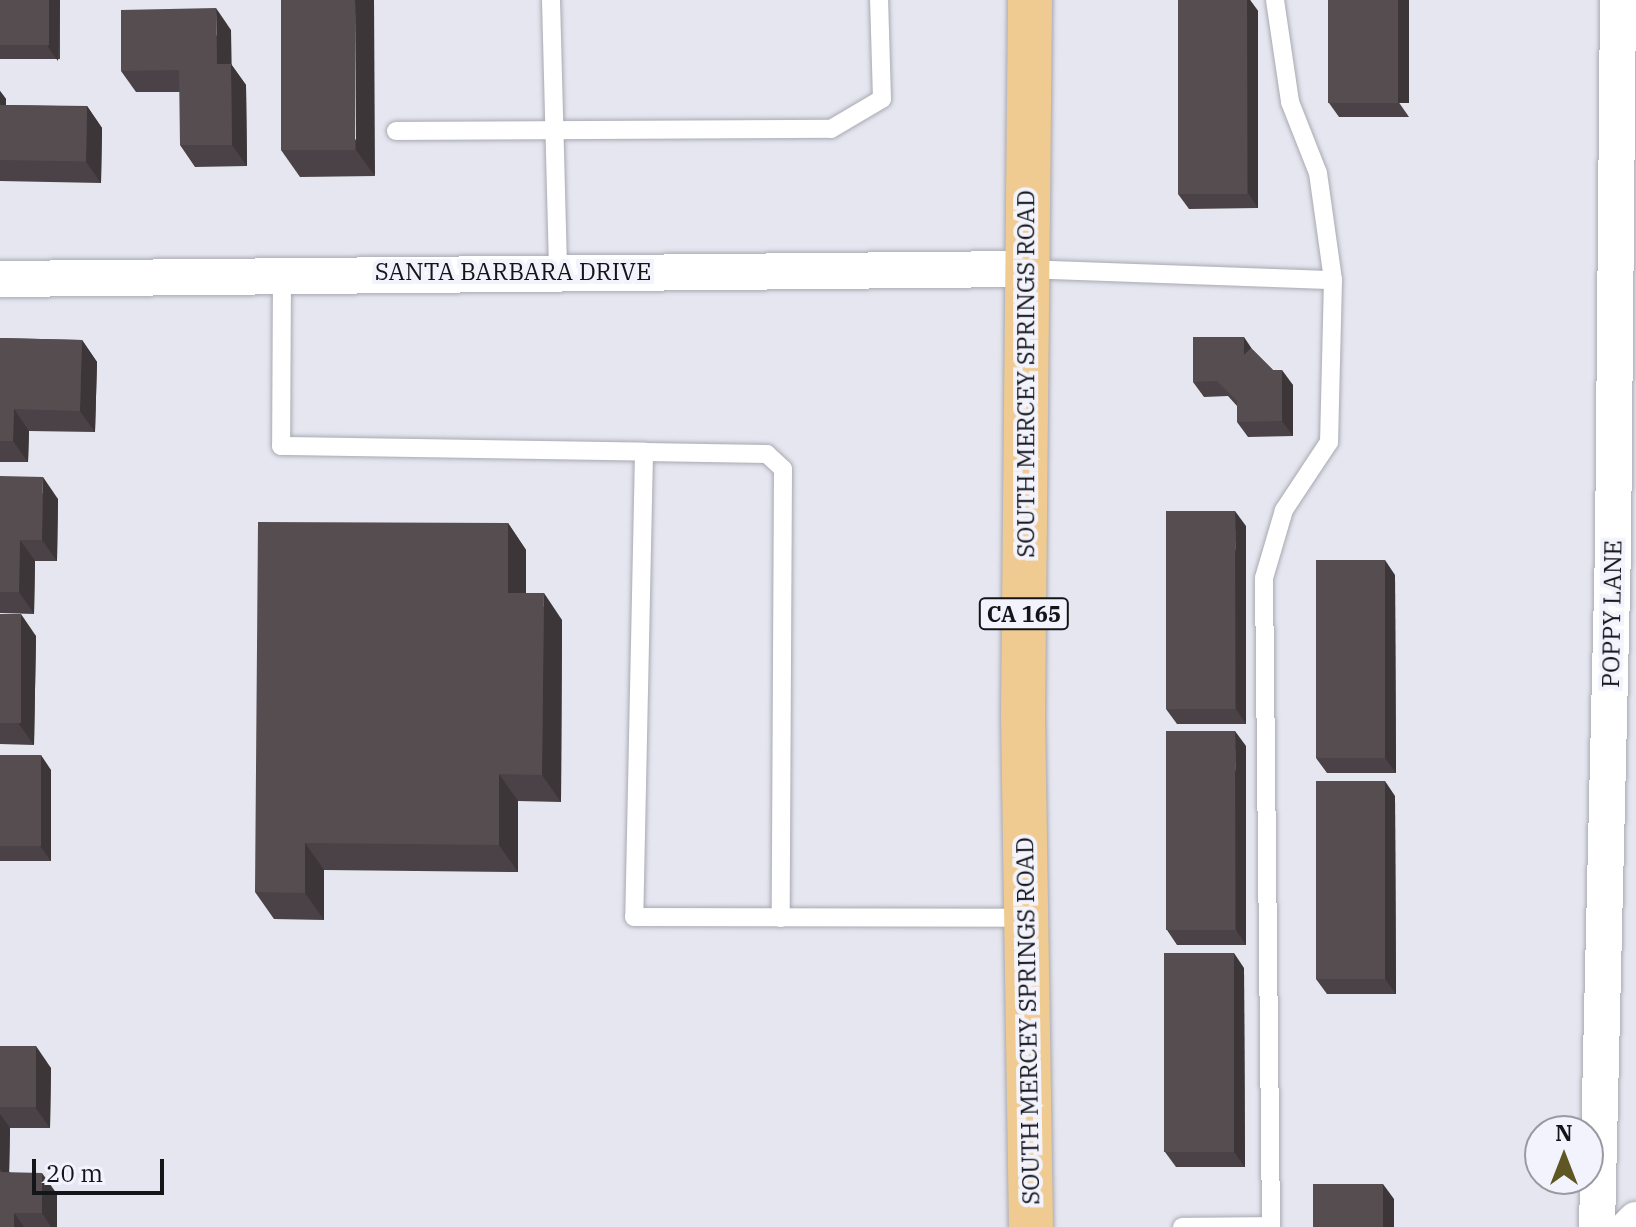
<!DOCTYPE html>
<style>
body{margin:0}
#map{position:relative;width:1636px;height:1227px;overflow:hidden;background:#e5e6ef;font-family:"IBM Plex Serif",serif}
div>[style]{position:absolute}
[style*='--x']{left:calc(var(--x)*1px);top:calc(var(--y)*1px);width:calc(var(--w)*1px);rotate:calc(var(--a)*1deg)}
.roads{filter:drop-shadow(0 0 2px #a8a9b2) drop-shadow(0 0 2px #a8a9b2)}
.service>*{height:18px;margin:-9px;padding:0 9px;transform-origin:9px;border-radius:9px;background:#fff}
.minor>*{height:36px;margin:-18px;padding:0 18px;transform-origin:18px;border-radius:18px;background:#fff}
.primary>*{height:44px;margin:-22px;padding:0 22px;transform-origin:22px;border-radius:22px;background:#f0cb91}
.wall>*{inset:0;background:#4a4246;transform-origin:0 0}
.shaded-wall>*{inset:0;background:#3c3639;transform-origin:0 0}
.building>*{inset:0;background:#564d51;transform-origin:0 0}
span{translate:-50% -50%;white-space:nowrap;text-align:center;line-height:1.15;-webkit-text-stroke:8px #f2f3fd;paint-order:stroke}
.shield-label span{padding:2px 6px;background:#f2f3fd;border:2px solid;border-radius:6px;-webkit-text-stroke-width:0}
.shield-label{font-size:22px;color:#141518;font-weight:700}
.street-label{font-size:24px;color:#141518}
.north{position:absolute;left:1524px;top:1115px;width:80px;height:80px;box-sizing:border-box;background:#f2f3fd;border:2px solid #999aa1;border-radius:50%;rotate:0deg;font-size:22px;font-weight:700;line-height:32px;text-align:center;color:#141518}
.north::after{content:'';display:block;margin:auto;width:28px;height:36px;background:#5f5723;clip-path:polygon(50% 0,100% 100%,50% 72%,0 100%)}
.scale{position:absolute;left:32px;top:1159px;width:132px;height:36px;box-sizing:border-box;border:4px solid #141518;border-top:0;padding-left:10px;font-size:24px;line-height:28px;white-space:nowrap;color:#141518;-webkit-text-stroke:6px #f2f3fd;paint-order:stroke}
</style>
<div id="map">
<div class="roads">
<div class="service">
<div style="--x:551;--y:0;--w:272;--a:88.5"></div>
<div style="--x:1275;--y:0;--w:103;--a:81.6"></div>
<div style="--x:1290;--y:102;--w:76;--a:68.5"></div>
<div style="--x:1318;--y:173;--w:108;--a:82"></div>
<div style="--x:396;--y:131;--w:435;--a:-0.3"></div>
<div style="--x:831;--y:129;--w:59;--a:-30.5"></div>
<div style="--x:882;--y:99;--w:99;--a:-91.7"></div>
<div style="--x:1026;--y:269;--w:307;--a:2.1"></div>
<div style="--x:1333;--y:280;--w:162;--a:91.4"></div>
<div style="--x:1329;--y:442;--w:82;--a:123.5"></div>
<div style="--x:1284;--y:510;--w:71;--a:106.4"></div>
<div style="--x:1264;--y:578;--w:648;--a:89.38"></div>
<div style="--x:1271;--y:1226;--w:89;--a:179.4"></div>
<div style="--x:282;--y:273;--w:173;--a:90.3"></div>
<div style="--x:281;--y:446;--w:363;--a:0.9"></div>
<div style="--x:644;--y:452;--w:465;--a:91.2"></div>
<div style="--x:634;--y:917;--w:392;--a:0.1"></div>
<div style="--x:644;--y:452;--w:123;--a:0.9"></div>
<div style="--x:767;--y:454;--w:22;--a:43"></div>
<div style="--x:783;--y:469;--w:449;--a:90.3"></div>
</div>
<div class="minor">
<div style="--x:0;--y:279;--w:1026;--a:-0.56"></div>
<div style="--x:1597;--y:1227;--w:679;--a:-88.65"></div>
<div style="--x:1613;--y:548;--w:548;--a:-89.48"></div>
<div style="--x:1629;--y:1227;--w:10;--a:-45"></div>
</div>
<div class="primary">
<div style="--x:1030;--y:0;--w:714;--a:90.56"></div>
<div style="--x:1023;--y:714;--w:513;--a:89.11"></div>
</div>
</div>
<div class="wall">
<div style="left:0;top:0;width:60px;height:59px"></div>
<div style="clip-path:polygon(281px 0,375px 176px,300px 177px,281px 150px)"></div>
<div style="clip-path:polygon(1178px 0,1250px 0,1258px 11px,1258px 208px,1189px 209px,1178px 194px)"></div>
<div style="clip-path:polygon(1328px 0,1409px 117px,1339px 117px,1329px 103px)"></div>
<div style="clip-path:polygon(231px 30px,231px 64px,246px 85px,247px 166px,195px 167px,180px 145px,180px 92px,136px 92px,121px 71px)"></div>
<div style="clip-path:polygon(0 91px,6px 99px,6px 105px,87px 106px,102px 128px,101px 183px,0 181px)"></div>
<div style="clip-path:polygon(0 338px,82px 340px,97px 362px,95px 432px,29px 431px,28px 462px,0 462px)"></div>
<div style="clip-path:polygon(1253px 350px,1273px 370px,1293px 385px,1293px 436px,1248px 437px,1237px 422px,1237px 406px,1228px 396px,1204px 397px,1193px 382px)"></div>
<div style="clip-path:polygon(0 476px,58px 499px,57px 561px,35px 561px,34px 614px,0 613px)"></div>
<div style="clip-path:polygon(508px 523px,526px 550px,526px 593px,562px 620px,561px 802px,518px 801px,518px 872px,324px 870px,324px 920px,274px 919px,255px 892px)"></div>
<div style="clip-path:polygon(1246px 526px,1246px 724px,1177px 724px,1166px 709px)"></div>
<div style="clip-path:polygon(1395px 575px,1396px 773px,1327px 773px,1316px 758px)"></div>
<div style="clip-path:polygon(0 614px,36px 636px,34px 745px,0 744px)"></div>
<div style="clip-path:polygon(1246px 746px,1246px 945px,1177px 945px,1167px 930px)"></div>
<div style="clip-path:polygon(0 755px,51px 770px,51px 861px,0 861px)"></div>
<div style="clip-path:polygon(1395px 796px,1396px 994px,1327px 994px,1316px 979px)"></div>
<div style="clip-path:polygon(1244px 968px,1245px 1167px,1176px 1167px,1165px 1152px)"></div>
<div style="clip-path:polygon(0 1046px,51px 1068px,50px 1128px,10px 1128px,9px 1172px,57px 1194px,57px 1227px,0 1227px)"></div>
</div>
<div class="shaded-wall">
<div style="clip-path:polygon(49px 0,60px 0,58px 61px,48px 47px)"></div>
<div style="clip-path:polygon(355px 0,374px 0,375px 176px,356px 150px)"></div>
<div style="clip-path:polygon(1247px 0,1250px 0,1258px 11px,1258px 208px,1248px 193px)"></div>
<div style="left:1398px;top:0;width:11px;height:103px"></div>
<div style="clip-path:polygon(216px 8px,231px 30px,232px 85px,217px 64px)"></div>
<div style="clip-path:polygon(231px 64px,246px 85px,247px 166px,232px 145px)"></div>
<div style="clip-path:polygon(0 91px,6px 99px,5px 126px,0 119px)"></div>
<div style="clip-path:polygon(87px 106px,102px 128px,101px 183px,86px 162px)"></div>
<div style="clip-path:polygon(1244px 337px,1254px 352px,1244px 355px)"></div>
<div style="clip-path:polygon(82px 340px,97px 362px,95px 432px,80px 411px)"></div>
<div style="clip-path:polygon(1282px 370px,1293px 385px,1293px 436px,1282px 421px)"></div>
<div style="clip-path:polygon(14px 409px,29px 431px,28px 462px,13px 441px)"></div>
<div style="clip-path:polygon(43px 477px,58px 499px,57px 561px,42px 540px)"></div>
<div style="clip-path:polygon(1235px 511px,1246px 526px,1246px 724px,1236px 709px)"></div>
<div style="clip-path:polygon(508px 523px,526px 550px,526px 620px,508px 593px)"></div>
<div style="clip-path:polygon(20px 540px,35px 561px,34px 614px,19px 592px)"></div>
<div style="clip-path:polygon(1385px 560px,1395px 575px,1396px 773px,1385px 758px)"></div>
<div style="clip-path:polygon(544px 593px,562px 620px,561px 802px,542px 775px)"></div>
<div style="clip-path:polygon(21px 614px,36px 636px,34px 745px,19px 724px)"></div>
<div style="clip-path:polygon(1235px 731px,1246px 746px,1246px 945px,1236px 930px)"></div>
<div style="clip-path:polygon(41px 755px,51px 770px,51px 861px,40px 846px)"></div>
<div style="clip-path:polygon(499px 774px,518px 801px,518px 872px,499px 845px)"></div>
<div style="clip-path:polygon(1385px 781px,1395px 796px,1396px 994px,1385px 979px)"></div>
<div style="clip-path:polygon(305px 843px,324px 870px,324px 920px,305px 893px)"></div>
<div style="clip-path:polygon(1234px 953px,1244px 968px,1245px 1167px,1234px 1152px)"></div>
<div style="clip-path:polygon(36px 1046px,51px 1068px,50px 1128px,35px 1107px)"></div>
<div style="clip-path:polygon(0 1114px,10px 1128px,9px 1181px,0 1169px)"></div>
<div style="clip-path:polygon(42px 1173px,57px 1194px,57px 1227px,51px 1227px,42px 1213px)"></div>
<div style="clip-path:polygon(1383px 1184px,1394px 1199px,1394px 1227px,1383px 1227px)"></div>
<div style="clip-path:polygon(14px 1213px,24px 1227px,14px 1227px)"></div>
</div>
<div class="building">
<div style="left:0;top:0;width:49px;height:45px"></div>
<div style="left:281px;top:0;width:74px;height:150px"></div>
<div style="left:1178px;top:0;width:69px;height:194px"></div>
<div style="left:1328px;top:0;width:70px;height:103px"></div>
<div style="clip-path:polygon(216px 8px,217px 64px,231px 64px,232px 145px,180px 145px,179px 70px,121px 71px,121px 10px)"></div>
<div style="left:0;top:105px;width:87px;height:55px;rotate:1deg"></div>
<div style="clip-path:polygon(1193px 337px,1244px 337px,1244px 355px,1251px 348px,1273px 370px,1282px 370px,1282px 421px,1237px 422px,1237px 401px,1217px 381px,1193px 382px)"></div>
<div style="clip-path:polygon(0 338px,82px 340px,80px 411px,14px 409px,13px 441px,0 441px)"></div>
<div style="clip-path:polygon(0 476px,43px 477px,42px 540px,20px 540px,19px 592px,0 592px)"></div>
<div style="left:1166px;top:511px;width:69px;height:198px"></div>
<div style="clip-path:polygon(258px 522px,508px 523px,508px 593px,544px 593px,542px 775px,499px 774px,499px 845px,305px 843px,305px 893px,255px 892px)"></div>
<div style="left:1316px;top:560px;width:69px;height:198px"></div>
<div style="left:0;top:614px;width:21px;height:109px"></div>
<div style="left:1166px;top:731px;width:69px;height:199px"></div>
<div style="left:0;top:755px;width:41px;height:91px"></div>
<div style="left:1316px;top:781px;width:69px;height:198px"></div>
<div style="left:1164px;top:953px;width:70px;height:199px"></div>
<div style="left:0;top:1046px;width:36px;height:61px"></div>
<div style="clip-path:polygon(0 1172px,42px 1173px,42px 1213px,14px 1213px,14px 1227px,0 1227px)"></div>
<div style="left:1313px;top:1184px;width:70px;height:43px"></div>
</div>
<div class="shield-label">
<span style="left:1024px;top:614px">CA 165</span>
</div>
<div class="street-label">
<span style="left:513px;top:272px">SANTA BARBARA DRIVE</span>
<span style="left:1026px;top:374px;rotate:-90deg">SOUTH MERCEY SPRINGS ROAD</span>
<span style="left:1612px;top:614px;rotate:-89deg">POPPY LANE</span>
<span style="left:1028px;top:1021px;rotate:-91deg">SOUTH MERCEY SPRINGS ROAD</span>
</div>
<div class="north">N</div>
<div class="scale">20 m</div>
</div>
